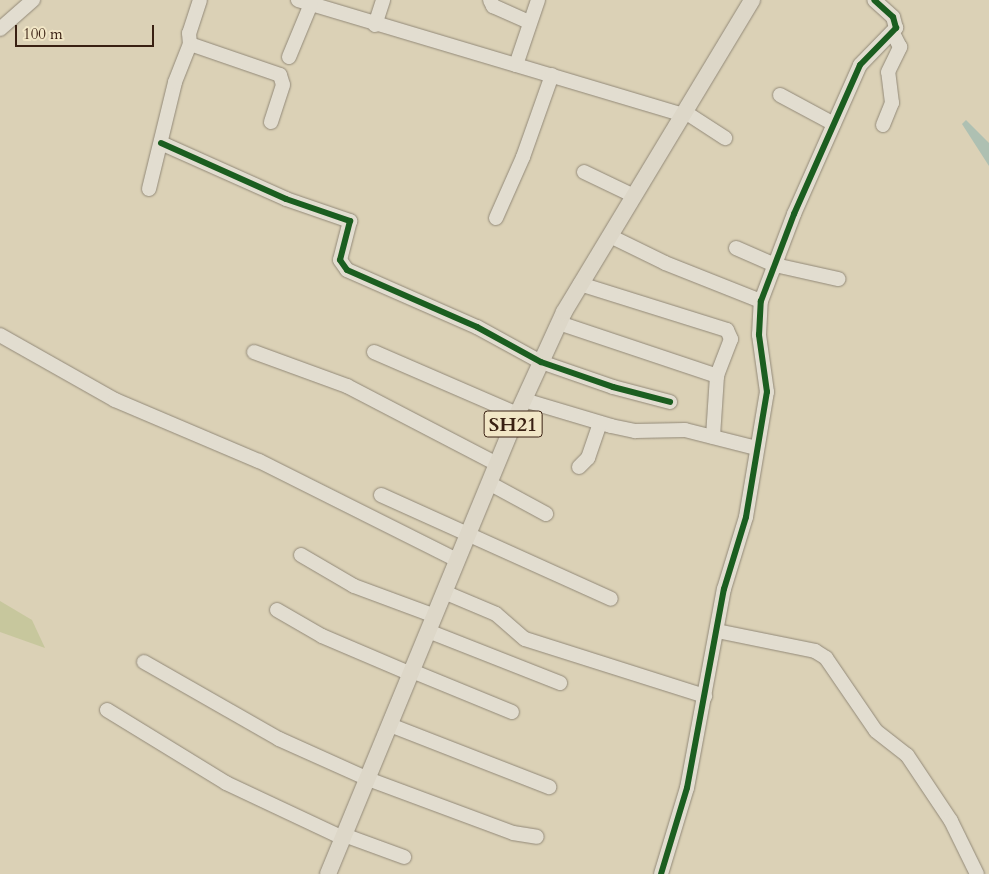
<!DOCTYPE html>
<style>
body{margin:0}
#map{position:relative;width:989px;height:874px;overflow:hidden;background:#dbd1b6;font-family:Cardo,serif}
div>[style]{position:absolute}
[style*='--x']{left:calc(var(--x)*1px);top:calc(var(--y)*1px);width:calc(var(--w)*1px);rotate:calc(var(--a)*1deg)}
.green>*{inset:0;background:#c7c79d}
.water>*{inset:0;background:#aec0b2}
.roads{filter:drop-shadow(0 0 1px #928978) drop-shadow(0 0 1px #928978)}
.minor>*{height:14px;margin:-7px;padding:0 7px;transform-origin:7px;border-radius:7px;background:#e2ddd0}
.major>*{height:16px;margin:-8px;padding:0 8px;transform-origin:8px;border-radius:8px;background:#ddd7c8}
.cycleway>*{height:6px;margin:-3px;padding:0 3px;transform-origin:3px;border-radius:3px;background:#1b5e20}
span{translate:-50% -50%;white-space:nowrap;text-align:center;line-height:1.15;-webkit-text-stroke:4px #f1e6c6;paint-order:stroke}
.shield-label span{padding:1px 4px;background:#f1e6c6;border:1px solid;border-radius:4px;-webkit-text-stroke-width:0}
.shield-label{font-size:20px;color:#392012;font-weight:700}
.scale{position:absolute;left:15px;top:25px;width:139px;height:22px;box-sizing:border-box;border:2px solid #392012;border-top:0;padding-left:6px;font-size:15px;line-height:18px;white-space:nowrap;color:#392012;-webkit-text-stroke:4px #f1e6c6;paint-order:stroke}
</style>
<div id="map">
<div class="green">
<div style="clip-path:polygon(0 601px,32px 620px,45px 648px,0 632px)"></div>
</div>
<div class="water">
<div style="clip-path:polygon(966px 120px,989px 143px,989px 166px,962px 124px)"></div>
</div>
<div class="roads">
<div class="minor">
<div style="--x:200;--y:0;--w:35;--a:108"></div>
<div style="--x:189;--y:33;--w:11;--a:85"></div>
<div style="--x:190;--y:44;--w:95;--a:19"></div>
<div style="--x:280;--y:75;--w:10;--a:73"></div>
<div style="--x:283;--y:85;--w:39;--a:108"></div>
<div style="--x:298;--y:0;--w:402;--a:16.6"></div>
<div style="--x:490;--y:0;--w:7;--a:63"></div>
<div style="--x:493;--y:6;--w:39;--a:24"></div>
<div style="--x:375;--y:25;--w:26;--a:-72"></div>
<div style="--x:0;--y:29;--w:44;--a:-41.3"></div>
<div style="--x:289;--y:57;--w:57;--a:-67.5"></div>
<div style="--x:516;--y:65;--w:69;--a:-71.3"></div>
<div style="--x:780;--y:95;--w:61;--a:28.2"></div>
<div style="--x:685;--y:112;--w:48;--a:33"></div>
<div style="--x:883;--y:125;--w:24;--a:-68"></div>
<div style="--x:892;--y:103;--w:31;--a:-97"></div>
<div style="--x:888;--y:72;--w:28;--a:-64"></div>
<div style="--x:900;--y:47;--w:16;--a:-117"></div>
<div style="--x:161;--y:143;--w:137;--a:24.1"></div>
<div style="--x:286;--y:199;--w:68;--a:19"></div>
<div style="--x:350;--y:221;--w:40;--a:104.4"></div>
<div style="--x:340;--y:260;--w:12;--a:55"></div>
<div style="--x:347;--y:270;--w:142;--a:23.7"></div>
<div style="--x:477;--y:327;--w:73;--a:28.7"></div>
<div style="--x:541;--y:362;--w:76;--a:19.1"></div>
<div style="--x:613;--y:387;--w:59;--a:14.7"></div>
<div style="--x:584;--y:172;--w:55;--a:25.6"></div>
<div style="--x:149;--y:189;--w:110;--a:-76.3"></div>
<div style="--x:175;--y:82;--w:41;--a:-68.5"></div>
<div style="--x:496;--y:218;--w:67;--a:-66.1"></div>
<div style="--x:523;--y:157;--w:87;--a:-70.5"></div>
<div style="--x:610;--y:236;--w:61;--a:26.1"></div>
<div style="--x:665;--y:263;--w:103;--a:21.6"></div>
<div style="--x:736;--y:248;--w:43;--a:23.6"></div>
<div style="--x:775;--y:265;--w:65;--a:12.5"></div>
<div style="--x:580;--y:284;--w:154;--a:17.4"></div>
<div style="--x:727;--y:330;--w:10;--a:66"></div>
<div style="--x:731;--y:339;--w:40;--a:111"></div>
<div style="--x:717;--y:376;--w:61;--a:93.8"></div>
<div style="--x:559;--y:323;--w:167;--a:18.5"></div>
<div style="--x:0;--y:335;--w:132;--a:29.5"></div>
<div style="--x:115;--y:400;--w:156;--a:23"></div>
<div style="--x:259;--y:461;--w:221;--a:26.6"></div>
<div style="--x:254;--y:352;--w:99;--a:20.1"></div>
<div style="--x:347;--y:386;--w:169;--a:27.5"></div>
<div style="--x:374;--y:352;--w:156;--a:23.4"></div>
<div style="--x:524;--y:400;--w:91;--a:16.6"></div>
<div style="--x:611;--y:426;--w:25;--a:12"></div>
<div style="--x:635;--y:431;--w:50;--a:-1.1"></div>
<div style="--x:685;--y:430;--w:73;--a:14.2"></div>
<div style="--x:579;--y:467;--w:13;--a:-45"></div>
<div style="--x:588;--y:458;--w:37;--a:-71"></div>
<div style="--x:489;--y:483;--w:65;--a:28.5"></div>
<div style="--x:381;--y:495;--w:252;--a:24.3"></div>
<div style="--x:301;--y:555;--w:61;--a:30.3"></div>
<div style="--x:354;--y:586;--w:86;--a:20.3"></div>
<div style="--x:444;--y:592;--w:56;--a:22.9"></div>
<div style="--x:496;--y:614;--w:38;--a:41"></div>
<div style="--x:525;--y:639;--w:189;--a:17.6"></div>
<div style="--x:277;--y:610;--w:52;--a:30"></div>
<div style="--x:322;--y:636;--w:97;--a:23.1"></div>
<div style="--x:428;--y:631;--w:142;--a:21.5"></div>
<div style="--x:717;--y:631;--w:100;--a:11.5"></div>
<div style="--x:815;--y:651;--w:13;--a:32"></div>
<div style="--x:826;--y:658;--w:88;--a:55.6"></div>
<div style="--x:876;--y:731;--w:39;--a:38"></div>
<div style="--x:907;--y:755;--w:79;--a:56.3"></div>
<div style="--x:951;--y:821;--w:59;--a:63.9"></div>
<div style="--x:144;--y:662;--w:155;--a:29.7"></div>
<div style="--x:279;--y:739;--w:98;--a:24.2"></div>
<div style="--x:368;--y:779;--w:155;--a:20.4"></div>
<div style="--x:513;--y:833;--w:24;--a:9"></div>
<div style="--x:412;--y:671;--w:108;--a:22.3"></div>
<div style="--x:107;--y:710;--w:140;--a:31.5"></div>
<div style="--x:226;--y:783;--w:129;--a:25.2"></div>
<div style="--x:390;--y:725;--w:171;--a:21.3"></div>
<div style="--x:344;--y:835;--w:64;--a:20.1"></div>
<div style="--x:661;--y:874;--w:90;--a:-73.2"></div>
<div style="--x:687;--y:788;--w:202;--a:-79.5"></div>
<div style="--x:724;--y:589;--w:75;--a:-73"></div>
<div style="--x:746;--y:517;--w:127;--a:-80.5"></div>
<div style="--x:767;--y:392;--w:58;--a:-98"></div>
<div style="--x:759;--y:335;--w:34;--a:-87"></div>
<div style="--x:761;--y:301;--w:93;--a:-69.2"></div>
<div style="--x:794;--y:214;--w:163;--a:-66.1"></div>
<div style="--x:860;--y:65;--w:52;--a:-45.8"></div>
<div style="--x:896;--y:28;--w:11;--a:-105"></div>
<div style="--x:893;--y:17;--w:25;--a:-138"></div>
</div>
<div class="major">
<div style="--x:328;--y:874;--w:494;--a:-67.6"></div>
<div style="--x:516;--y:417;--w:115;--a:-65.4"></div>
<div style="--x:564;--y:312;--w:364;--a:-58.9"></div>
</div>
</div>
<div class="cycleway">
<div style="--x:161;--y:143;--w:137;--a:24.1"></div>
<div style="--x:286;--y:199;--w:68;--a:19"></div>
<div style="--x:350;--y:221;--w:40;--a:104.4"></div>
<div style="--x:340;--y:260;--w:12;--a:55"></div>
<div style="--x:347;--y:270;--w:142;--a:23.7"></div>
<div style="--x:477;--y:327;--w:73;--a:28.7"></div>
<div style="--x:541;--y:362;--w:76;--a:19.1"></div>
<div style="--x:613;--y:387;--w:59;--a:14.7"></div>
<div style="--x:661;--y:874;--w:90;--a:-73.2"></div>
<div style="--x:687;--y:788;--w:202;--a:-79.5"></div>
<div style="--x:724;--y:589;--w:75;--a:-73"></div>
<div style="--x:746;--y:517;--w:127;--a:-80.5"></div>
<div style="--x:767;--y:392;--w:58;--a:-98"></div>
<div style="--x:759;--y:335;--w:34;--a:-87"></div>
<div style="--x:761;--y:301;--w:93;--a:-69.2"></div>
<div style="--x:794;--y:214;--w:163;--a:-66.1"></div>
<div style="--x:860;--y:65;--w:52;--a:-45.8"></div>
<div style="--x:896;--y:28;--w:11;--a:-105"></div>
<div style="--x:893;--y:17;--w:25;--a:-138"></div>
</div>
<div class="shield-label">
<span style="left:513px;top:424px">SH21</span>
</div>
<div class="scale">100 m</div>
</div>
